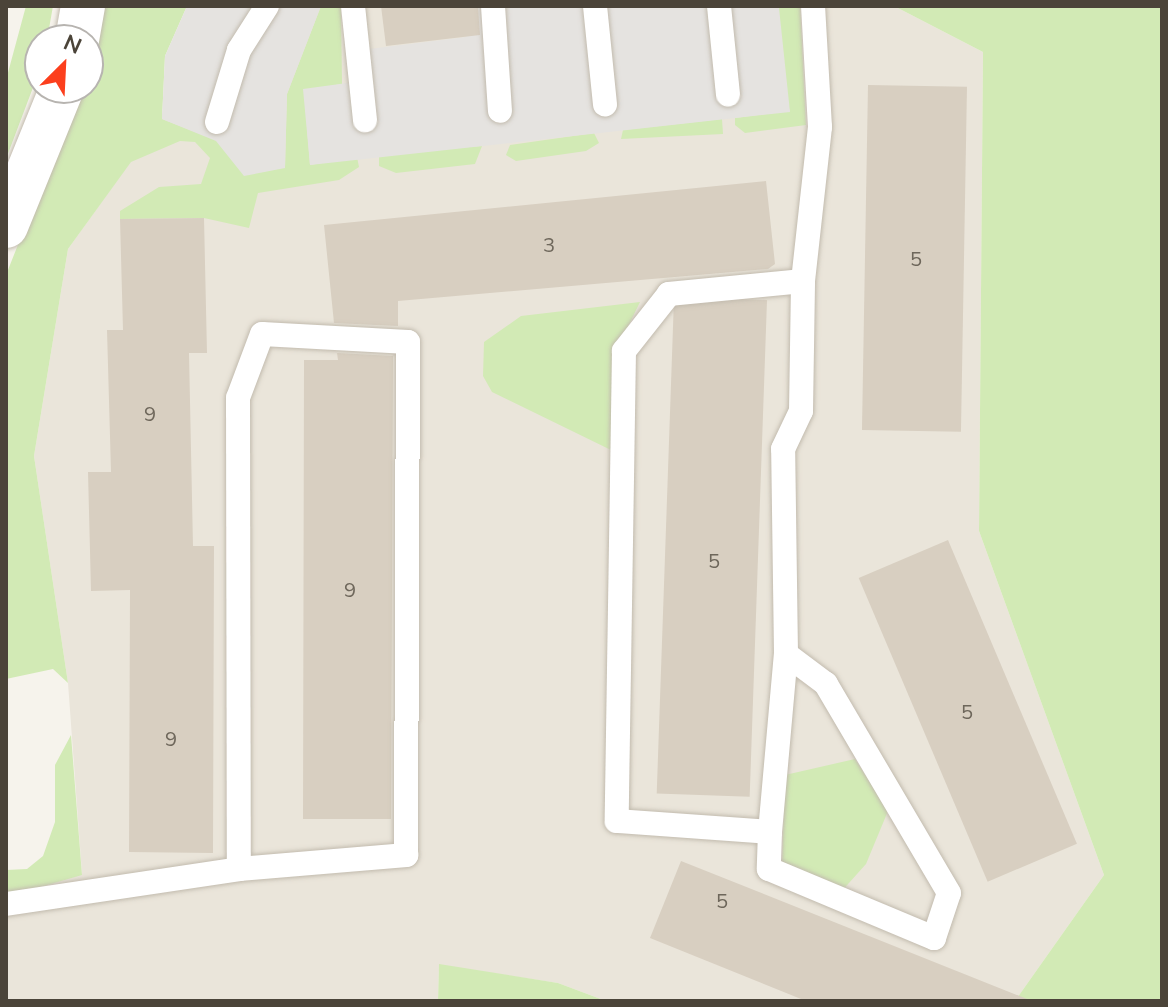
<!DOCTYPE html>
<style>
body{margin:0}
#map{position:relative;width:1168px;height:1007px;overflow:hidden;background:#f6f3ec;font-family:Mulish,sans-serif}
div>[style]{position:absolute}
[style*='--x']{left:calc(var(--x)*1px);top:calc(var(--y)*1px);width:calc(var(--w)*1px);rotate:calc(var(--a)*1deg)}
.residential>*{inset:0;background:#eae5da}
.green>*{inset:0;background:#d2eab5}
.parking>*{inset:0;background:#e5e3e0}
.building>*{inset:0;background:#d8cfc1;transform-origin:0 0}
.roads{filter:drop-shadow(0 0 2px #c2bbae) drop-shadow(0 0 2px #c2bbae)}
.service>*{height:24px;margin:-12px;padding:0 12px;transform-origin:12px;border-radius:12px;background:#fff}
.minor>*{height:44px;margin:-22px;padding:0 22px;transform-origin:22px;border-radius:22px;background:#fff}
span{translate:-50% -50%;white-space:nowrap;text-align:center;line-height:1.15;-webkit-text-stroke:6px #fff;paint-order:stroke}
.number-label{font-size:20px;color:#6e675b}
.number-label span{-webkit-text-stroke-width:0}
.frame{position:absolute;inset:0;border:8px solid #4b4439;pointer-events:none}
.north{position:absolute;left:24px;top:24px;width:80px;height:80px;box-sizing:border-box;background:#fff;border:2px solid #b7b4b0;border-radius:50%;rotate:24deg;font-size:22px;font-weight:700;line-height:32px;text-align:center;color:#4b4439}
.north::after{content:'';display:block;margin:auto;width:28px;height:36px;background:#fc3f1d;clip-path:polygon(50% 0,100% 100%,50% 72%,0 100%)}
</style>
<div id="map">
<div class="residential">
<div style="clip-path:polygon(187px 6px,894px 6px,983px 52px,979px 531px,1104px 875px,1015px 1001px,606px 1001px,558px 983px,439px 965px,438px 1001px,6px 1001px,6px 897px,82px 874px,68px 683px,34px 456px,68px 249px,161px 119px)"></div>
</div>
<div class="green">
<div style="clip-path:polygon(26px 6px,53px 6px,47px 40px,40px 40px,40px 69px,6px 159px,6px 80px)"></div>
<div style="clip-path:polygon(99px 6px,187px 6px,165px 56px,162px 119px,285px 167px,287px 94px,321px 6px,341px 6px,342px 84px,304px 90px,310px 165px,357px 157px,359px 167px,339px 180px,258px 193px,249px 228px,204px 218px,120px 219px,120px 211px,159px 187px,201px 184px,210px 158px,195px 142px,180px 141px,131px 162px,68px 249px,34px 456px,68px 683px,53px 669px,6px 679px,6px 275px,80px 88px,88px 88px)"></div>
<div style="clip-path:polygon(744px 6px,800px 6px,806px 125px,745px 133px,735px 125px,735px 118px,790px 111px)"></div>
<div style="clip-path:polygon(894px 6px,1162px 6px,1162px 1001px,1015px 1001px,1104px 875px,979px 531px,983px 52px)"></div>
<div style="clip-path:polygon(722px 119px,723px 134px,621px 139px,623px 130px)"></div>
<div style="clip-path:polygon(594px 133px,599px 143px,586px 151px,516px 161px,506px 155px,510px 145px)"></div>
<div style="clip-path:polygon(482px 146px,475px 164px,396px 173px,379px 166px,379px 154px)"></div>
<div style="clip-path:polygon(640px 302px,612px 359px,613px 451px,492px 392px,483px 376px,484px 342px,521px 316px)"></div>
<div style="clip-path:polygon(71px 735px,82px 875px,6px 897px,6px 870px,27px 869px,43px 856px,55px 822px,55px 765px)"></div>
<div style="clip-path:polygon(855px 759px,888px 811px,866px 864px,840px 893px,782px 868px,785px 775px)"></div>
<div style="clip-path:polygon(439px 964px,558px 983px,606px 1001px,438px 1001px)"></div>
</div>
<div class="parking">
<div style="clip-path:polygon(187px 6px,321px 6px,287px 94px,285px 168px,244px 176px,216px 141px,162px 119px,165px 56px)"></div>
<div style="clip-path:polygon(491px 6px,779px 8px,790px 112px,310px 165px,303px 89px,362px 81px,361px 50px,466px 37px,463px 9px)"></div>
</div>
<div class="building">
<div style="clip-path:polygon(381px 6px,478px 6px,480px 35px,386px 46px)"></div>
<div style="left:868px;top:85px;width:99px;height:345px;rotate:1deg"></div>
<div style="clip-path:polygon(766px 181px,775px 264px,768px 269px,398px 301px,398px 326px,334px 323px,324px 225px)"></div>
<div style="clip-path:polygon(204px 218px,207px 353px,189px 353px,193px 546px,214px 546px,213px 853px,129px 852px,130px 590px,91px 591px,88px 472px,111px 472px,107px 330px,123px 330px,120px 219px)"></div>
<div style="left:767px;top:300px;width:497px;height:93px;rotate:92deg"></div>
<div style="clip-path:polygon(337px 353px,393px 356px,391px 819px,303px 819px,304px 360px,338px 360px)"></div>
<div style="left:948px;top:540px;width:330px;height:97px;rotate:67deg"></div>
<div style="clip-path:polygon(681px 861px,1027px 999px,1027px 1001px,806px 1001px,650px 938px)"></div>
</div>
<div class="roads">
<div class="service">
<div style="--x:353;--y:6;--w:115;--a:84"></div>
<div style="--x:493;--y:6;--w:105;--a:86.2"></div>
<div style="--x:595;--y:6;--w:99;--a:84.2"></div>
<div style="--x:719;--y:6;--w:89;--a:84.2"></div>
<div style="--x:217;--y:122;--w:75;--a:-73"></div>
<div style="--x:239;--y:50;--w:52;--a:-57.5"></div>
<div style="--x:803;--y:281;--w:135;--a:174.5"></div>
<div style="--x:669;--y:294;--w:73;--a:128.3"></div>
<div style="--x:624;--y:351;--w:470;--a:90.9"></div>
<div style="--x:617;--y:821;--w:153;--a:4.1"></div>
<div style="--x:770;--y:832;--w:179;--a:-84.9"></div>
<div style="--x:786;--y:654;--w:205;--a:-90.8"></div>
<div style="--x:783;--y:449;--w:42;--a:-64.7"></div>
<div style="--x:801;--y:411;--w:130;--a:-89.1"></div>
<div style="--x:803;--y:281;--w:155;--a:-83.7"></div>
<div style="--x:820;--y:127;--w:121;--a:-93.3"></div>
<div style="--x:770;--y:832;--w:37;--a:92"></div>
<div style="--x:769;--y:869;--w:179;--a:22.7"></div>
<div style="--x:934;--y:938;--w:47;--a:-71.6"></div>
<div style="--x:949;--y:893;--w:243;--a:-120.5"></div>
<div style="--x:826;--y:684;--w:50;--a:-143.1"></div>
<div style="--x:6;--y:904;--w:236;--a:-8.5"></div>
<div style="--x:239;--y:869;--w:168;--a:-4.8"></div>
<div style="--x:406;--y:855;--w:513;--a:-89.78"></div>
<div style="--x:408;--y:342;--w:146;--a:-176.9"></div>
<div style="--x:262;--y:334;--w:68;--a:110.6"></div>
<div style="--x:238;--y:398;--w:471;--a:89.9"></div>
</div>
<div class="minor">
<div style="--x:77;--y:40;--w:35;--a:-80"></div>
<div style="--x:6;--y:226;--w:149;--a:-67.9"></div>
</div>
</div>
<div class="number-label">
<span style="left:549px;top:244px">3</span>
<span style="left:916px;top:258px">5</span>
<span style="left:150px;top:413px">9</span>
<span style="left:714px;top:560px">5</span>
<span style="left:350px;top:589px">9</span>
<span style="left:967px;top:711px">5</span>
<span style="left:171px;top:738px">9</span>
<span style="left:722px;top:900px">5</span>
</div>
<div class="frame"></div>
<div class="north">N</div>
</div>
